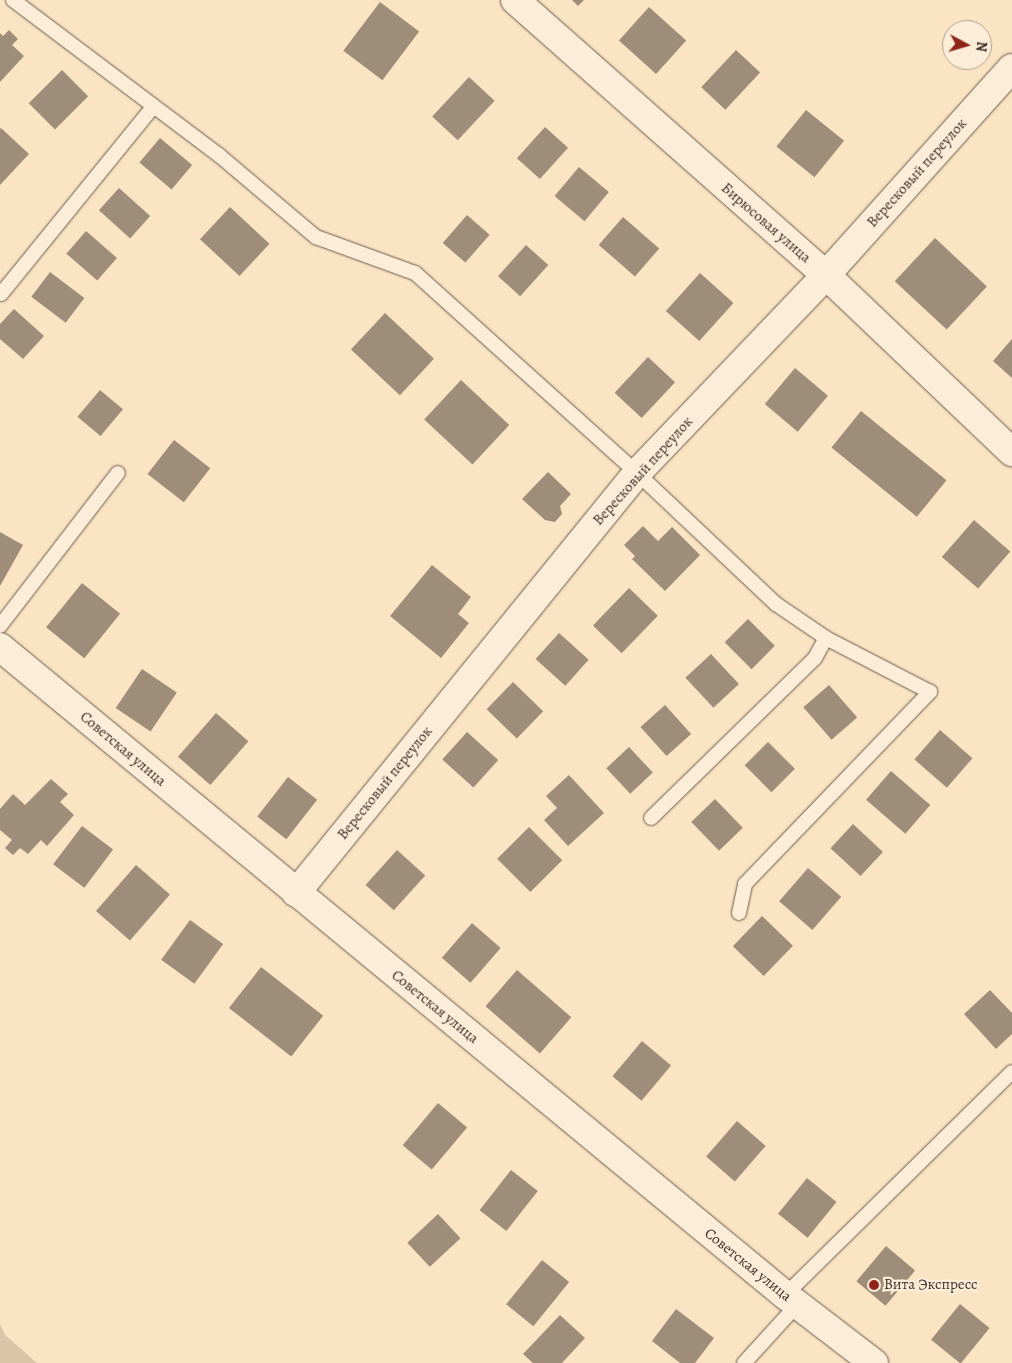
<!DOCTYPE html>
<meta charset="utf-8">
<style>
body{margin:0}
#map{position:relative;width:1012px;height:1363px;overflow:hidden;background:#fae4c3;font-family:Alegreya,serif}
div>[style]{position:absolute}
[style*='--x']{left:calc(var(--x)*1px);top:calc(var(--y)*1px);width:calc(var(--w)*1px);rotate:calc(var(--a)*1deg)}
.green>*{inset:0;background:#dac5a8}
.building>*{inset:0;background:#9e8d78;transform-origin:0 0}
.roads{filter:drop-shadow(0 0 1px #6b5c4e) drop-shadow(0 0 1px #6b5c4e)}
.service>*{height:14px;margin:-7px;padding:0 7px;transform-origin:7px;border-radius:7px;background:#fcedd8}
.minor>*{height:28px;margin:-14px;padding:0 14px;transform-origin:14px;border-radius:14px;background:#fcedd8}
.dots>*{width:14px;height:14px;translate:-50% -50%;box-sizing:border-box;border:2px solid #fcedd8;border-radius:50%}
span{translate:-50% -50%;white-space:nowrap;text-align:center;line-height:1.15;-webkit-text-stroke:4.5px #fcedd8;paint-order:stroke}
.street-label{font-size:15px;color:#3b2e27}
.poi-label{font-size:15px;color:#3b2e27}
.left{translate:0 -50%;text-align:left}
.north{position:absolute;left:942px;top:20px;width:50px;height:50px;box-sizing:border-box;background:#fcedd8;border:1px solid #afa191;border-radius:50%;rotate:96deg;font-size:14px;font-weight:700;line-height:20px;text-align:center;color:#3b2e27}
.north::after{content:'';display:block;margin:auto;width:18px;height:22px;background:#8f2418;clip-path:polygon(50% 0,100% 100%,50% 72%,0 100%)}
</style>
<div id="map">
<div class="green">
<div style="clip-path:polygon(0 1324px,5px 1335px,37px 1363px,0 1363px)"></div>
</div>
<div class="building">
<div style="clip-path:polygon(572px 0,584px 0,578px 6px)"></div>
<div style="left:380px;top:2px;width:49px;height:61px;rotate:37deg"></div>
<div style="left:649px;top:7px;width:50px;height:45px;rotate:42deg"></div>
<div style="clip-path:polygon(9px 30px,18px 39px,12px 45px,24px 56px,0 82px,0 33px,3px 36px)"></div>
<div style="left:736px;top:50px;width:33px;height:51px;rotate:43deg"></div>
<div style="left:62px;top:70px;width:37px;height:47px;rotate:45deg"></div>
<div style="left:469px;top:77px;width:35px;height:54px;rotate:43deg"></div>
<div style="left:806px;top:110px;width:49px;height:47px;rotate:39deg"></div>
<div style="left:545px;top:127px;width:31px;height:42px;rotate:42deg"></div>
<div style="clip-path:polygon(1px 128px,29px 154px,0 185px,0 129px)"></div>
<div style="left:160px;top:138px;width:42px;height:32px;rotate:40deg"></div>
<div style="left:579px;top:167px;width:39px;height:38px;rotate:40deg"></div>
<div style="left:119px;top:188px;width:42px;height:30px;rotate:42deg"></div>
<div style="left:230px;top:207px;width:54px;height:44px;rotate:43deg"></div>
<div style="left:467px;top:215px;width:30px;height:37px;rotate:41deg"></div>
<div style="left:623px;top:217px;width:48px;height:37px;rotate:41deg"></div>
<div style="left:86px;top:231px;width:41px;height:30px;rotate:41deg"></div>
<div style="left:935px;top:238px;width:71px;height:59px;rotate:43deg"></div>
<div style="left:526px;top:245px;width:30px;height:42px;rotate:42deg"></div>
<div style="left:50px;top:272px;width:43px;height:31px;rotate:37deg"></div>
<div style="left:700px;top:273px;width:45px;height:51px;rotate:42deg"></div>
<div style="clip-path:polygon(14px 309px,44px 336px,23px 359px,0 339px,0 324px)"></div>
<div style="left:385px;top:313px;width:67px;height:50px;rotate:43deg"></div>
<div style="clip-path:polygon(1012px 339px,1012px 378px,993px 361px)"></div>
<div style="left:648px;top:357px;width:37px;height:49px;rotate:43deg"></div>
<div style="left:795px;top:368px;width:43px;height:47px;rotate:40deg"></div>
<div style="left:461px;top:380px;width:66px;height:54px;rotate:43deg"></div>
<div style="left:100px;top:390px;width:30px;height:35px;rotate:40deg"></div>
<div style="left:861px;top:411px;width:110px;height:47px;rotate:39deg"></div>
<div style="left:174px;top:440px;width:46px;height:43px;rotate:38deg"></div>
<div style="clip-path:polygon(548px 472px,571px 494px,560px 506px,562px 514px,555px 522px,545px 520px,522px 499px)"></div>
<div style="left:974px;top:520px;width:48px;height:49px;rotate:41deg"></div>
<div style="clip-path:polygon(643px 526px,658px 541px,672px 527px,700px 555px,665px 591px,632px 559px,635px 556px,624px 545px)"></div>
<div style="clip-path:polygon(0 532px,23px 545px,0 586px)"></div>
<div style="clip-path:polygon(432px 565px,471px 597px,458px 614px,469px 623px,441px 658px,390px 616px)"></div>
<div style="left:82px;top:583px;width:49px;height:57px;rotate:39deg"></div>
<div style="left:629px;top:588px;width:40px;height:52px;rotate:44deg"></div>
<div style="left:748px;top:619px;width:38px;height:33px;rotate:45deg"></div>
<div style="left:559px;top:633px;width:40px;height:35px;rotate:42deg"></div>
<div style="left:711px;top:654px;width:41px;height:35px;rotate:47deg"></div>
<div style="left:142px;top:669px;width:42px;height:47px;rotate:34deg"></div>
<div style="left:513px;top:682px;width:42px;height:38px;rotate:44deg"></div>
<div style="left:829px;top:685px;width:43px;height:34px;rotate:49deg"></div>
<div style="left:665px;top:705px;width:39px;height:33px;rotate:48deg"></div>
<div style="left:216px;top:713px;width:43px;height:58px;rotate:41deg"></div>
<div style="left:940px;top:730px;width:43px;height:39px;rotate:41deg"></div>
<div style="left:467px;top:732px;width:42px;height:37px;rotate:42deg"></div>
<div style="left:768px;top:742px;width:38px;height:33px;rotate:45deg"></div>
<div style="left:629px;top:747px;width:35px;height:31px;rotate:47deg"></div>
<div style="left:891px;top:771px;width:52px;height:38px;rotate:41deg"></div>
<div style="clip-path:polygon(569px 775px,604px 813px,568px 846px,544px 820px,557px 808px,546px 796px)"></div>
<div style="left:288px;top:777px;width:37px;height:50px;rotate:38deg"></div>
<div style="clip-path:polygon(51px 779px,68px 794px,60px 802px,74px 815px,47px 846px,41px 840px,28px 854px,20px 848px,13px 855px,5px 848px,12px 840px,0 830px,0 809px,13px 794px,25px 805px)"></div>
<div style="left:715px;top:799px;width:40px;height:33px;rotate:46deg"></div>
<div style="left:853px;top:824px;width:41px;height:33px;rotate:43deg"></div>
<div style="left:82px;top:826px;width:39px;height:48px;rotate:37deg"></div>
<div style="left:529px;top:827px;width:47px;height:45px;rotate:45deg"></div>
<div style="left:397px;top:850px;width:38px;height:47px;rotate:42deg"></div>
<div style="left:136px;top:865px;width:45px;height:61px;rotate:41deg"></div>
<div style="left:808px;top:868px;width:44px;height:44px;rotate:41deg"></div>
<div style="left:762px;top:916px;width:43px;height:42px;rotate:44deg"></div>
<div style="left:190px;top:920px;width:41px;height:49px;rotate:36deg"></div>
<div style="left:472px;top:923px;width:38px;height:46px;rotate:41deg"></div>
<div style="left:261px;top:967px;width:79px;height:52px;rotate:38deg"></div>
<div style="left:517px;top:970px;width:72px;height:48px;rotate:41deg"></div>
<div style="clip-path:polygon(990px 990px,1012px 1013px,1012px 1034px,996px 1049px,964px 1014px)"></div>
<div style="left:642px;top:1041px;width:38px;height:46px;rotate:40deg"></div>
<div style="left:438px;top:1103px;width:38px;height:55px;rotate:40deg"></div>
<div style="left:737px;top:1121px;width:38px;height:47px;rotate:41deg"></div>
<div style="left:511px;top:1170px;width:34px;height:51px;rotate:38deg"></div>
<div style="left:807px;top:1178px;width:38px;height:46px;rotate:39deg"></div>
<div style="left:438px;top:1214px;width:33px;height:42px;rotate:47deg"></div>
<div style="left:886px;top:1246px;width:38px;height:46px;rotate:40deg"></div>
<div style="left:542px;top:1260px;width:35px;height:57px;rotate:39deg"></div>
<div style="left:960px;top:1304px;width:38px;height:46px;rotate:39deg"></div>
<div style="clip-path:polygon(676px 1309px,714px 1338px,695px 1363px,680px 1363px,652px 1341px)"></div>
<div style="clip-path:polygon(560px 1315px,585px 1338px,562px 1363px,533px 1363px,523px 1354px)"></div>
</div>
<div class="roads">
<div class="service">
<div style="--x:13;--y:0;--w:259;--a:37"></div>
<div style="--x:220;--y:156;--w:126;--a:40.2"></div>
<div style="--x:316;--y:237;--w:105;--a:20"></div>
<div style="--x:415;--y:273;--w:299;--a:42"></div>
<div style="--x:637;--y:473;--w:191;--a:43.3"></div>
<div style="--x:776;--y:604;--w:60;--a:34.2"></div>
<div style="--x:826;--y:638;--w:23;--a:119"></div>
<div style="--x:815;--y:658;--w:229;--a:135.7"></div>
<div style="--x:1;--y:294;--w:242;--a:-50.9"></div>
<div style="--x:0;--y:626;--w:193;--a:-52.4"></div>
<div style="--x:739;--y:913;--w:30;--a:-78"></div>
<div style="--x:745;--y:884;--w:267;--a:-46.1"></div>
<div style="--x:930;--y:692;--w:117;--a:-152.6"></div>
<div style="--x:785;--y:1295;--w:318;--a:-44.5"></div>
<div style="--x:744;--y:1363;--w:79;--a:-47.6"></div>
</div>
<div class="minor">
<div style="--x:515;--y:0;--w:415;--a:41.5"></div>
<div style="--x:826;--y:275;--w:257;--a:43.6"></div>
<div style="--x:0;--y:647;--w:1018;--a:39.54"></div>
<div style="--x:785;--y:1295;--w:112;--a:37.4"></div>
<div style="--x:296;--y:893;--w:541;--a:-50.93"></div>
<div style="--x:637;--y:473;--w:274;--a:-46.3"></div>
<div style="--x:826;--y:275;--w:278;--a:-48.1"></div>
</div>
</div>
<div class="dots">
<div style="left:874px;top:1285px;background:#8f2418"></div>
</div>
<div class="street-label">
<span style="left:917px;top:173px;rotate:-48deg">Вересковый переулок</span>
<span style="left:766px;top:223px;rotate:41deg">Бирюсовая улица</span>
<span style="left:643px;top:471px;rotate:-48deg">Вересковый переулок</span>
<span style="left:123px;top:749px;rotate:40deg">Советская улица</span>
<span style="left:385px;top:783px;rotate:-51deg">Вересковый переулок</span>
<span style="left:435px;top:1007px;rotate:39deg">Советская улица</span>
<span style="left:748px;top:1265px;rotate:39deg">Советская улица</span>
</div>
<div class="poi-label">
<span class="left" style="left:884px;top:1285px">Вита Экспресс</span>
</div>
<div class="north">N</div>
</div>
